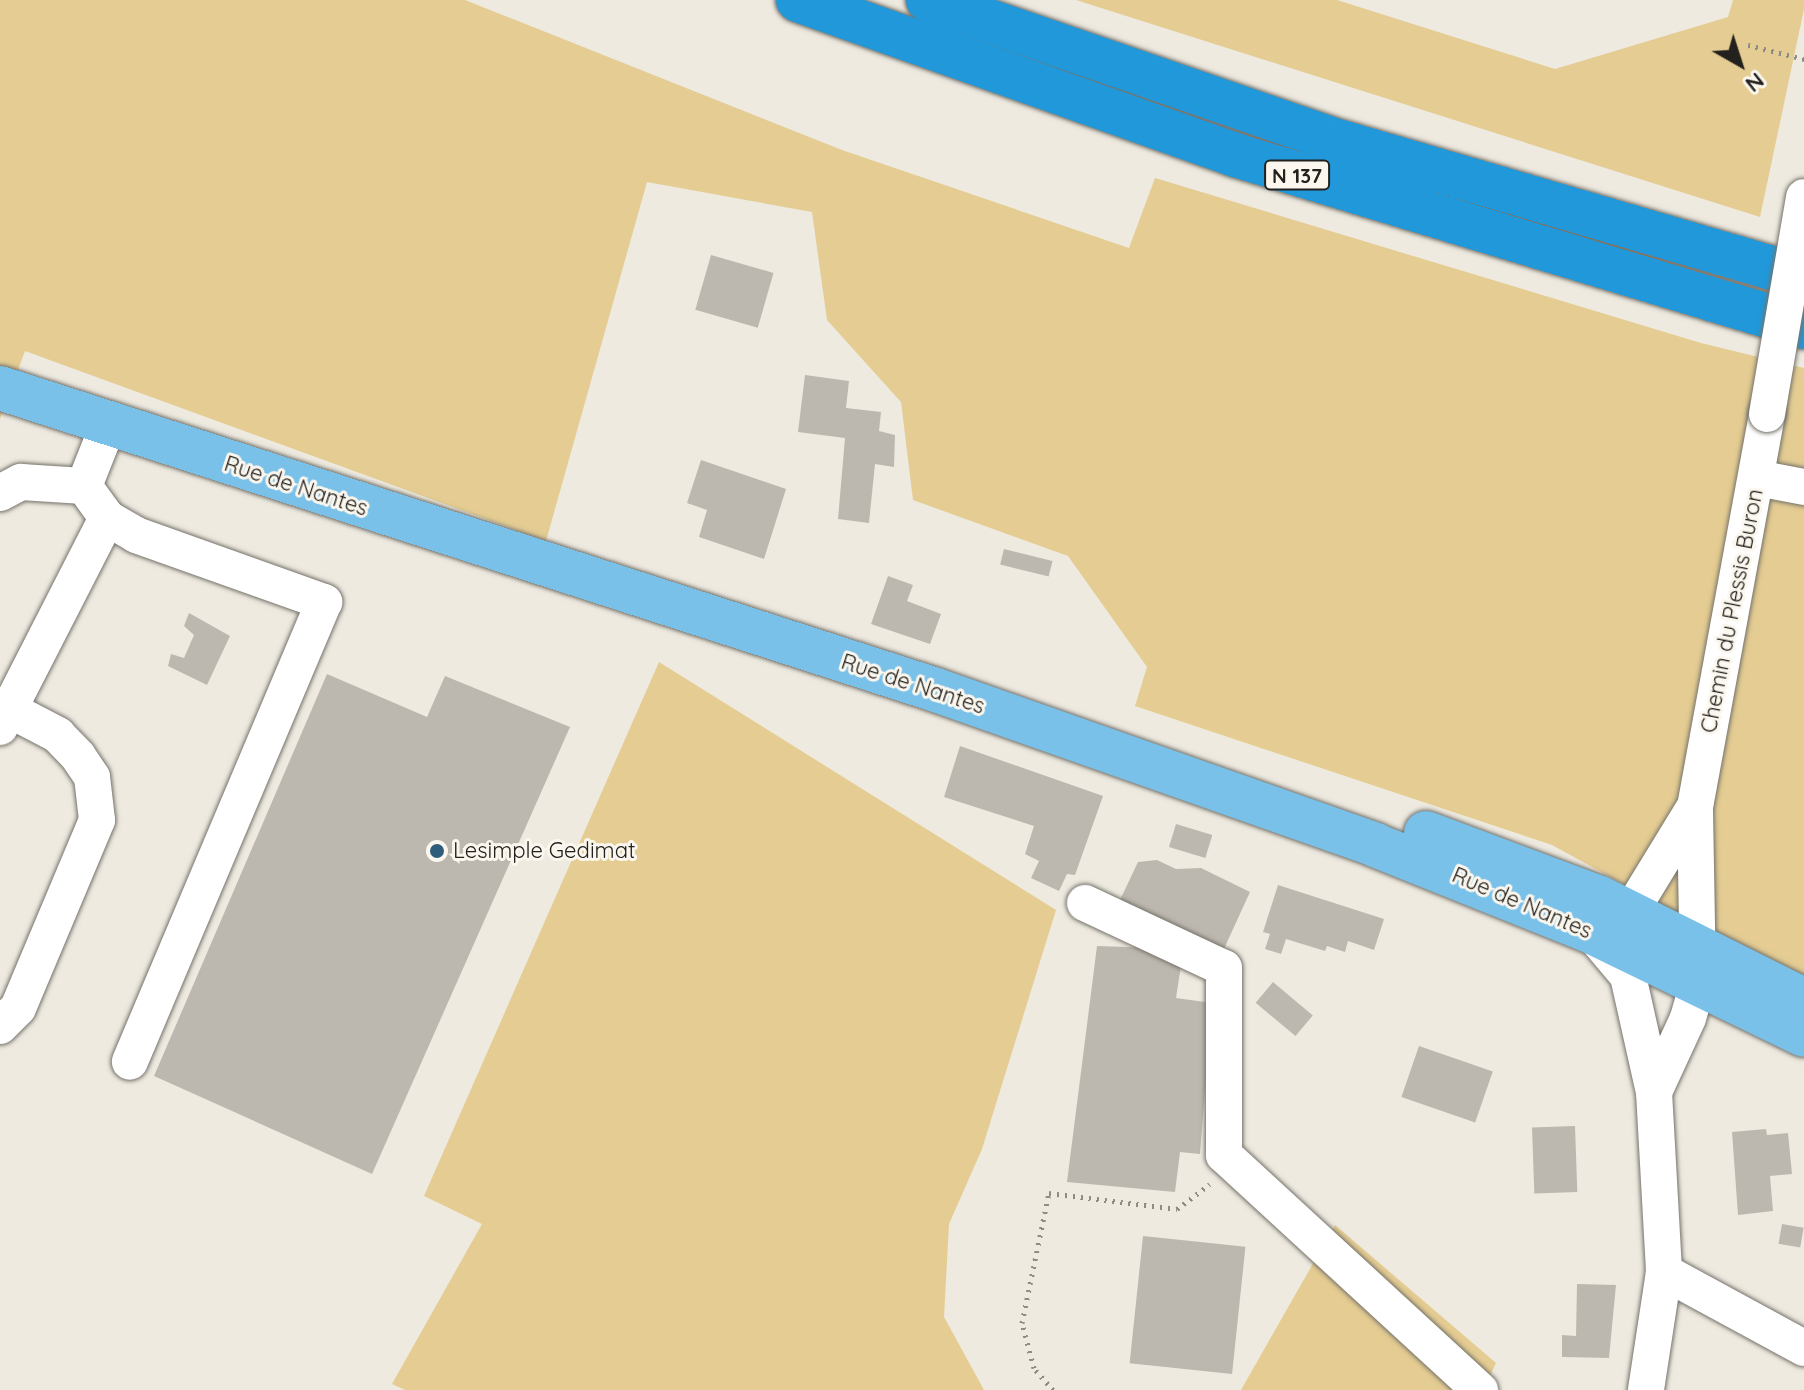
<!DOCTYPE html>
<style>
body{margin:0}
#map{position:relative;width:1804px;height:1390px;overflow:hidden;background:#eeeae0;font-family:Quicksand,sans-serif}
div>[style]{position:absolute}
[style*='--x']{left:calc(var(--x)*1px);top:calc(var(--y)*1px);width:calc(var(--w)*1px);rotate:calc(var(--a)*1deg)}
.green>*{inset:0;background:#e4cc92}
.building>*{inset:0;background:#bcb8af;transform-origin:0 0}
.path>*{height:5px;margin-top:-2.5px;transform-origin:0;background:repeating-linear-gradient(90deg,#8e8b84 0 2px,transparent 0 8px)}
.roads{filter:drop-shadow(0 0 2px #75726a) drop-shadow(0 0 2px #75726a)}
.minor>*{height:36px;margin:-18px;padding:0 18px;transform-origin:18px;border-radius:18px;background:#fff}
.major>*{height:44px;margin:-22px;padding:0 22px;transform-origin:22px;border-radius:22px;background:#7ac1e9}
.highway>*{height:44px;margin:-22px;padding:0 22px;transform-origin:22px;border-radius:22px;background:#2198da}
.bridges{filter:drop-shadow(0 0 2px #75726a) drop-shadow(0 0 2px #75726a)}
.minor-bridge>*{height:36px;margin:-18px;padding:0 18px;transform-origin:18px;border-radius:18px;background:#fff}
.dots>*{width:22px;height:22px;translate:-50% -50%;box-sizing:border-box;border:4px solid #fbf7ee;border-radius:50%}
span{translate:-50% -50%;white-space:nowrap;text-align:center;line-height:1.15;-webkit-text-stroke:6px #fbf7ee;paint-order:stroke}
.shield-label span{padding:2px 6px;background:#fbf7ee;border:2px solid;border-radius:6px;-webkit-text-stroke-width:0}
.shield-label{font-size:20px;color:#23211e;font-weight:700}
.street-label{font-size:22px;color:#23211e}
.poi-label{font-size:22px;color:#23211e}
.left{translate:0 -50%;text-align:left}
.north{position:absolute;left:1700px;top:24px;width:80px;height:80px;-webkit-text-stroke:6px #fbf7ee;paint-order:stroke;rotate:141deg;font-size:22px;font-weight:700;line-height:32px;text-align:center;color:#23211e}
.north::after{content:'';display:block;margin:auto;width:28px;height:36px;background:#23211e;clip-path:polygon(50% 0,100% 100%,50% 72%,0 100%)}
</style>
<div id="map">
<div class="green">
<div style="clip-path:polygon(0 0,465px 0,842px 150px,1129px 248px,1155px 178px,1701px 343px,1804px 368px,1804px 983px,1552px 845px,1135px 706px,1147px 667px,1068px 556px,913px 500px,901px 402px,827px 320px,812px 212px,647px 182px,546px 541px,25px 351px,0 419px)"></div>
<div style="clip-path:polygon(1076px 0,1337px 0,1555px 69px,1728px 17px,1733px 0,1804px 0,1804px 9px,1760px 217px)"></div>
<div style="clip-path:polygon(659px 662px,1056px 910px,982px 1149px,949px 1224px,944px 1317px,984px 1390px,405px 1390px,392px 1384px,482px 1224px,424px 1196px)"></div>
<div style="clip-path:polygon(1335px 1225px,1496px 1363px,1483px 1390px,1241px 1390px)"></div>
</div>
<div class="building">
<div style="left:711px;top:255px;width:65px;height:57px;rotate:16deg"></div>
<div style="clip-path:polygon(805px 375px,849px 381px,846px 408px,881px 412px,879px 431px,895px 435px,894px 467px,875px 464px,869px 523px,838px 519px,845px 438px,798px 432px)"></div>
<div style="clip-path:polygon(701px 460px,786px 489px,764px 559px,699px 537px,707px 510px,687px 503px)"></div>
<div style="left:1004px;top:549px;width:50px;height:16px;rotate:14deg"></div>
<div style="clip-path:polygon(888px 576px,913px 585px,907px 601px,941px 614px,930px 644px,871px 624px)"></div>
<div style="clip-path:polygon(189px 613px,230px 636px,207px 685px,168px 666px,171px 654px,184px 658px,194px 635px,184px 626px)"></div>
<div style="clip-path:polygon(327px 674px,427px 717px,445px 676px,570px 727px,372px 1174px,154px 1076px)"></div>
<div style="clip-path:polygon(960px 746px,1103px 796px,1075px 875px,1067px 874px,1059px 891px,1031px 878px,1039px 861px,1025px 854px,1034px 826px,944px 797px)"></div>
<div style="left:1176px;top:824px;width:38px;height:24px;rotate:17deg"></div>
<div style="clip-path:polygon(1157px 860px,1176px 869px,1201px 868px,1250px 892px,1223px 951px,1120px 900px,1138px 862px)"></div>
<div style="clip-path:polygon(1278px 885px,1384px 919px,1374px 950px,1348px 941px,1345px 952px,1327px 946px,1325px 951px,1286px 939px,1281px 954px,1265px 949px,1270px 934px,1263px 932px)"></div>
<div style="clip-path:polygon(1097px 946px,1158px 948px,1182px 959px,1176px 998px,1212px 1003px,1200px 1154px,1180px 1152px,1175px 1192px,1067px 1182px)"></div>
<div style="left:1273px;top:982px;width:52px;height:27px;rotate:40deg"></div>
<div style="left:1419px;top:1046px;width:78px;height:54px;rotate:19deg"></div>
<div style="left:1575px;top:1126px;width:66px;height:43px;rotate:88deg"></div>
<div style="clip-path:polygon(1766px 1129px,1767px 1135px,1788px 1133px,1792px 1174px,1770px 1176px,1773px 1211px,1738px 1215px,1732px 1132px)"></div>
<div style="left:1782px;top:1224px;width:22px;height:20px;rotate:10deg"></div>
<div style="left:1143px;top:1236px;width:103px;height:128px;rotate:6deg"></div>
<div style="clip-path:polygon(1577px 1284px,1616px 1285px,1609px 1358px,1562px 1357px,1562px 1335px,1576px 1336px)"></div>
</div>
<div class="path">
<div style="--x:1748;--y:45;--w:58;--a:14"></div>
<div style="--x:1053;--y:1390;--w:29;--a:-131"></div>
<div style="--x:1034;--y:1368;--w:47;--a:-104.9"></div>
<div style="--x:1022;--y:1323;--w:133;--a:-78.3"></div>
<div style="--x:1049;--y:1193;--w:129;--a:7.1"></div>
<div style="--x:1177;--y:1209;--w:41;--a:-37.1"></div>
</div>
<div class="roads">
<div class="minor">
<div style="--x:109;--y:423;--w:68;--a:111.6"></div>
<div style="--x:84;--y:486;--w:39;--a:54"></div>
<div style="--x:107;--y:518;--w:34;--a:30"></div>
<div style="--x:136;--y:535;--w:200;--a:19.6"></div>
<div style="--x:324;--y:602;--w:499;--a:112.9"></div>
<div style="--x:1757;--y:478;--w:48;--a:10.8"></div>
<div style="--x:0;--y:493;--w:24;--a:-28"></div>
<div style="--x:21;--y:482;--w:63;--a:3.6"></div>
<div style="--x:0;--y:727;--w:235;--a:-62.9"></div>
<div style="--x:1085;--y:903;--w:153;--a:25.1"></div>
<div style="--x:1224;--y:968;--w:187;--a:90"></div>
<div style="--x:1224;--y:1155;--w:348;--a:42.6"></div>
<div style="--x:1595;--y:937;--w:51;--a:49.8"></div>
<div style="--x:1628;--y:976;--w:119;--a:77.4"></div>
<div style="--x:1654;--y:1092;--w:180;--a:86.8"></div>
<div style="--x:1664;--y:1272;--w:119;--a:98.7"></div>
<div style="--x:1634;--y:940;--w:42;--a:-83.2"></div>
<div style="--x:1639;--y:898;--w:105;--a:-58.6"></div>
<div style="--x:0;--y:1026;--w:25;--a:-45"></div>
<div style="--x:18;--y:1008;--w:204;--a:-67.2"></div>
<div style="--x:97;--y:820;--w:43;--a:-96.6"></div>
<div style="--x:92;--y:777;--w:25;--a:-124"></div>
<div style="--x:78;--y:756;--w:29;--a:-134"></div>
<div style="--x:58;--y:735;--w:54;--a:-152.5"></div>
<div style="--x:1654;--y:1092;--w:81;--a:-65.3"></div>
<div style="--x:1688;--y:1018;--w:37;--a:-74"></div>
<div style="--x:1698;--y:982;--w:175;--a:-91"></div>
<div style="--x:1695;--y:807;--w:400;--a:-79.6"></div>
<div style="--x:1664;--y:1272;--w:159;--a:28.5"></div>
</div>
<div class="major">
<div style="--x:0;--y:388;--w:984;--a:17.88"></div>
<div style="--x:936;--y:690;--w:466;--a:19.4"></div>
<div style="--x:1375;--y:845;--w:229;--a:21.8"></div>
<div style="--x:1588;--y:930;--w:240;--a:25.9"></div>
<div style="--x:1426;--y:833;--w:186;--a:20.5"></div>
<div style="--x:1600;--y:898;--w:228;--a:26.6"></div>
</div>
<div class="highway">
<div style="--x:798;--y:0;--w:464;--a:19.5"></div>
<div style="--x:1235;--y:155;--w:594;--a:16.82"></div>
<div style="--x:928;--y:0;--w:437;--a:19"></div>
<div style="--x:1341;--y:142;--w:482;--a:16.3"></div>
</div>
</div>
<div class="bridges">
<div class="minor-bridge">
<div style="--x:1767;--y:414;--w:220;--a:-80.3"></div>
</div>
</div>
<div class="dots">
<div style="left:437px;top:851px;background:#2e5c7b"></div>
</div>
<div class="shield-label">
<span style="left:1297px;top:175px">N 137</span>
</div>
<div class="street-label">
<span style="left:296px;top:486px;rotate:18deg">Rue de Nantes</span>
<span style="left:1732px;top:611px;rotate:-79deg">Chemin du Plessis Buron</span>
<span style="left:913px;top:684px;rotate:18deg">Rue de Nantes</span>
<span style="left:1522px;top:903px;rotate:23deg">Rue de Nantes</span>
</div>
<div class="poi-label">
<span class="left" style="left:453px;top:851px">Lesimple Gedimat</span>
</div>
<div class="north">N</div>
</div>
